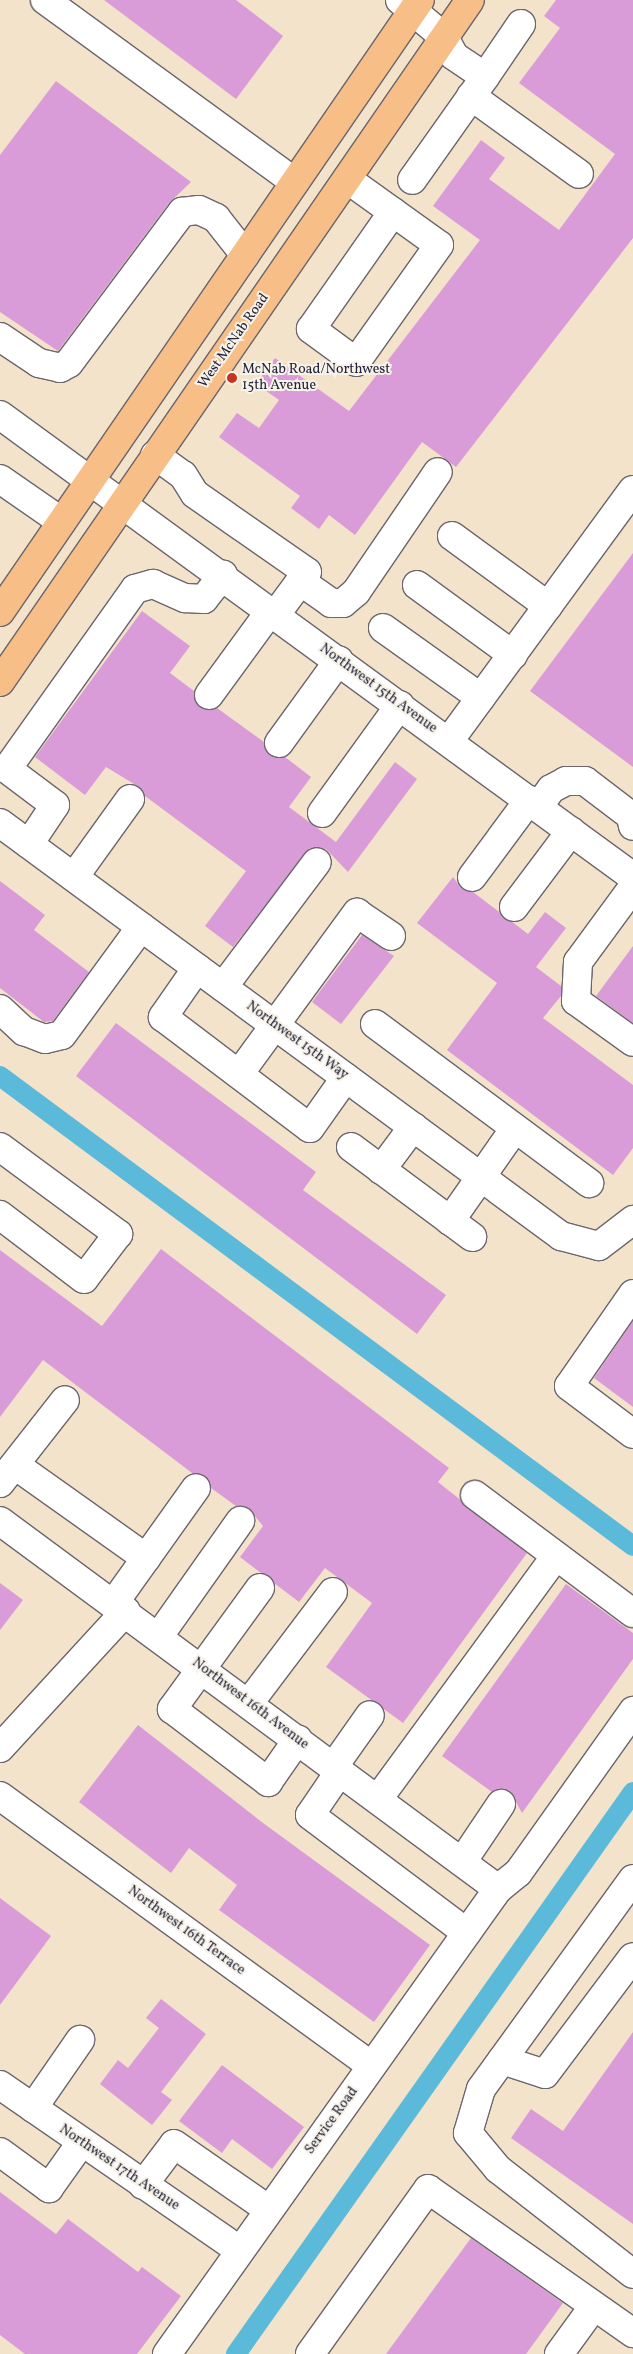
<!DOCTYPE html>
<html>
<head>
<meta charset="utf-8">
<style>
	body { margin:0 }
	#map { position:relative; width:633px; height:2354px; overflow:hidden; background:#f3e3cb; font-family:Vollkorn,serif }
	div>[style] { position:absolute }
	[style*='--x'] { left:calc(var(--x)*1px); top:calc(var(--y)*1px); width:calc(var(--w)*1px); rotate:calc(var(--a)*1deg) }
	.canal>* { height:20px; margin:-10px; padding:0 10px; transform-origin:10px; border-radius:10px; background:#5bb9d9 }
	.building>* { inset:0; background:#da9cd9 }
	.roads { filter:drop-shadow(1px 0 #6b666d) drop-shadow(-1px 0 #6b666d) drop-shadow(0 1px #6b666d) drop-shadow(0 -1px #6b666d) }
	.minor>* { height:28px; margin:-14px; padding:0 14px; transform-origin:14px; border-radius:14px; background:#fff }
	.major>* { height:28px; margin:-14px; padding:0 14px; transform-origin:14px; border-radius:14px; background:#f7be88 }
	.dots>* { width:14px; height:14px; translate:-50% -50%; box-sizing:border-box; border:2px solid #f7f3e8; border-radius:50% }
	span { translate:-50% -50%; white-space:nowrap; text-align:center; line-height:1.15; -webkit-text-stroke:4px #f7f3e8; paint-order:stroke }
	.street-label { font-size:14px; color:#22223b }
	.poi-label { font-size:14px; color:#22223b }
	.left { translate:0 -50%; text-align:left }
</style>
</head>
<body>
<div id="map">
	<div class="canal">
		<div style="--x:0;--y:1076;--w:788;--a:36.59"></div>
		<div style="--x:236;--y:2354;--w:688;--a:-54.76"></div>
	</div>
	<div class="building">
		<div style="clip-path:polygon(104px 0,236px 0,283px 36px,236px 99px)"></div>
		<div style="clip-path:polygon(556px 0,633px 0,633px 238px,456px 467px,422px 442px,355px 535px,329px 515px,319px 529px,291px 508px,300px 496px,219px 437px,237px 413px,259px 428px,279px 400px,256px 384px,275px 358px,349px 411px,480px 240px,433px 206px,481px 140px,505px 158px,489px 179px,559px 230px,615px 154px,519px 83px,560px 28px,544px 16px)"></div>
		<div style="clip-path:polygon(56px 81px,191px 182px,169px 203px,58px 351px,0 312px,0 155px)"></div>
		<div style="clip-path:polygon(633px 553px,633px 767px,530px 691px)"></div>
		<div style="clip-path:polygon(142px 611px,190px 646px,170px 673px,194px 691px,199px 707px,217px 708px,264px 742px,269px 755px,285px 757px,311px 777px,289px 807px,336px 842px,395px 762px,417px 779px,348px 872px,326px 849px,310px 848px,233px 947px,205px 926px,246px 871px,145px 796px,139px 787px,106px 767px,85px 795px,35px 757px)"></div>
		<div style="clip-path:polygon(453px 877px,462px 889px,473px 892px,528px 934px,545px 912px,566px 928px,536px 967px,561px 986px,561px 996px,543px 1018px,633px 1085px,633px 1148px,613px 1175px,447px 1050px,497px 983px,417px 923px)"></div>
		<div style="clip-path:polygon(0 881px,45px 915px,34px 930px,89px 972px,53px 1021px,44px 1022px,0 988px)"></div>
		<div style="clip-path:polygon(362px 935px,394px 956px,341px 1024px,312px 1002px)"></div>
		<div style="clip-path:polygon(633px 946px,633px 1023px,596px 996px)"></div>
		<div style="clip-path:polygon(116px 1023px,316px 1172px,303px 1190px,446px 1295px,417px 1334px,76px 1076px)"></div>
		<div style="clip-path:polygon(161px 1249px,449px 1468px,438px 1482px,527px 1553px,403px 1723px,326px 1667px,372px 1603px,325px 1568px,299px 1602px,240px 1557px,263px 1526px,249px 1509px,236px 1506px,211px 1488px,205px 1476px,192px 1473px,43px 1360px,0 1417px,0 1250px,102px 1326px)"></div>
		<div style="clip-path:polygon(633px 1321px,633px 1407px,594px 1378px)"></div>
		<div style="clip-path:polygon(0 1583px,23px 1600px,0 1630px)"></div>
		<div style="clip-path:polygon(566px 1584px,633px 1633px,633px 1659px,522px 1813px,510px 1791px,492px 1792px,442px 1756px)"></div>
		<div style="clip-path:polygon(138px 1725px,263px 1823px,430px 1945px,374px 2022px,219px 1910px,237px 1885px,189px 1848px,171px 1873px,79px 1802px)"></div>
		<div style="clip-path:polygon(0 1898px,51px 1936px,0 2005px)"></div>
		<div style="clip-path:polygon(161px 1999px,206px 2034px,161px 2092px,172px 2100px,152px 2125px,100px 2084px,118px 2060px,128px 2068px,159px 2028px,146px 2018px)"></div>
		<div style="clip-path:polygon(633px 2032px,633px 2224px,511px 2138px,531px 2109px,563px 2131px)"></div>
		<div style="clip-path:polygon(222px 2065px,304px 2127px,272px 2169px,232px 2139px,222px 2153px,179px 2121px)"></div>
		<div style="clip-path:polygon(0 2192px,56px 2234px,68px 2219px,138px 2272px,142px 2267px,181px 2296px,137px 2354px,25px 2354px,0 2335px)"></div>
		<div style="clip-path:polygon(471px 2238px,563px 2303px,526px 2354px,386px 2354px)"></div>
	</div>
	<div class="roads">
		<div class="minor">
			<div style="--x:45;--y:0;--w:309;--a:36.1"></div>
			<div style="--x:400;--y:0;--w:57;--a:40.1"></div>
			<div style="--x:444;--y:37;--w:21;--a:62"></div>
			<div style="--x:454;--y:56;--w:37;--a:34"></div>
			<div style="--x:485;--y:77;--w:126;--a:125.3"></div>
			<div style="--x:485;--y:77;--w:64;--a:-55.8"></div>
			<div style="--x:471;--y:96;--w:133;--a:35.8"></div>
			<div style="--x:347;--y:179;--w:113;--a:35.7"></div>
			<div style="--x:439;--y:245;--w:143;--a:125.4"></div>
			<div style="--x:356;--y:362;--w:56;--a:-143.7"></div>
			<div style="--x:311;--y:329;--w:143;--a:-55"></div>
			<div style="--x:0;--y:337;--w:47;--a:33.7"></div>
			<div style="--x:39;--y:363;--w:22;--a:13"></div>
			<div style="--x:60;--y:368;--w:10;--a:-29"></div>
			<div style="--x:69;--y:363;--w:189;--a:-53.2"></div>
			<div style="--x:182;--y:212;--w:17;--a:-7"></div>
			<div style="--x:199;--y:210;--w:19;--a:25"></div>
			<div style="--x:216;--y:218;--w:47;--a:51.9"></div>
			<div style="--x:0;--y:415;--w:784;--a:36.12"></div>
			<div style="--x:155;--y:455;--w:34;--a:36"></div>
			<div style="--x:183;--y:475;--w:22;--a:58"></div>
			<div style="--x:195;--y:494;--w:136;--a:34.9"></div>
			<div style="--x:307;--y:572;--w:52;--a:126.4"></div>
			<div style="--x:0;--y:479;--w:75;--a:34.7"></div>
			<div style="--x:452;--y:536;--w:119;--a:36.1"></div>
			<div style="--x:300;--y:581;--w:38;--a:35"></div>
			<div style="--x:331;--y:603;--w:12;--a:0"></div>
			<div style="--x:343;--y:603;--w:17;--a:-40"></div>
			<div style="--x:356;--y:592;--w:145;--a:-55.7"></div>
			<div style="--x:417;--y:585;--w:119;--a:36.1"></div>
			<div style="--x:383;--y:628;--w:120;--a:35.5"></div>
			<div style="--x:209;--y:695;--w:105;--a:-53.9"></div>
			<div style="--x:449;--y:741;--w:311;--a:-53.8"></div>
			<div style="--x:279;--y:743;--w:102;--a:-54.1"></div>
			<div style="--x:538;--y:807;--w:22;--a:-54"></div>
			<div style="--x:551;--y:789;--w:17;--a:-28"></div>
			<div style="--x:566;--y:781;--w:19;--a:0"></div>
			<div style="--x:585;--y:781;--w:58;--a:37.3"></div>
			<div style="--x:631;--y:816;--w:10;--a:79"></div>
			<div style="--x:322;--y:813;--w:133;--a:-54.2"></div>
			<div style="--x:0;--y:823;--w:697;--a:36.36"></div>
			<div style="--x:561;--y:1236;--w:39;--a:15"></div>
			<div style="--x:599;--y:1246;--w:43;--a:-37.4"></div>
			<div style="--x:29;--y:844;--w:47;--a:-56.3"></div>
			<div style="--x:55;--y:805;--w:60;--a:-143.1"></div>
			<div style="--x:7;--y:769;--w:221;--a:-54.6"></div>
			<div style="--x:135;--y:589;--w:19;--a:-16"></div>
			<div style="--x:153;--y:584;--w:35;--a:24"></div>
			<div style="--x:185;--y:598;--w:19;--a:3"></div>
			<div style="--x:204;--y:599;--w:31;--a:-52"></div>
			<div style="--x:74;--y:877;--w:96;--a:-54.3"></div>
			<div style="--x:472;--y:877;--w:96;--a:-53.5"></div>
			<div style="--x:633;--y:887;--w:93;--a:126.3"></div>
			<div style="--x:578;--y:962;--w:39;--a:93"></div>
			<div style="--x:576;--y:1001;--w:70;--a:35.7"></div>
			<div style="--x:514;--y:907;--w:95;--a:-53.1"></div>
			<div style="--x:197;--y:968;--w:60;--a:124.8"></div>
			<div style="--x:163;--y:1017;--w:184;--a:37.1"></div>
			<div style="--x:310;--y:1128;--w:62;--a:-54.8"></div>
			<div style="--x:223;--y:987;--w:156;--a:-53.1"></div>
			<div style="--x:0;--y:1009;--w:33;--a:43"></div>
			<div style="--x:24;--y:1031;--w:22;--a:21"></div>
			<div style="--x:45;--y:1039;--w:17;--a:-13"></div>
			<div style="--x:62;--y:1035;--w:134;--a:-53.8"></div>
			<div style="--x:375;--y:1024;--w:267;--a:36.6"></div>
			<div style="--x:239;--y:1074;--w:200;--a:-53.8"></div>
			<div style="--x:357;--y:913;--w:41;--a:34.1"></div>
			<div style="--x:0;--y:1147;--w:147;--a:36.4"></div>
			<div style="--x:118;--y:1234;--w:56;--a:127.1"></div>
			<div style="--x:84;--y:1279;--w:106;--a:-142.7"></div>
			<div style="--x:351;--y:1147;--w:151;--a:36.6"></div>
			<div style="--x:381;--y:1170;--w:54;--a:-53.3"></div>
			<div style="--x:450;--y:1221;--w:113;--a:-55"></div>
			<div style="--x:633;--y:1294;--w:112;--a:124.8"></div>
			<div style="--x:569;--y:1386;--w:80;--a:36.9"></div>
			<div style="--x:15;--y:1465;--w:161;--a:35.4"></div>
			<div style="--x:0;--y:1483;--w:105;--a:-51.9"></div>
			<div style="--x:475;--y:1495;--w:197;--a:36.8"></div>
			<div style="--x:0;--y:1521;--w:619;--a:36.46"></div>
			<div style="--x:260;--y:1588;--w:150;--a:126"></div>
			<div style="--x:172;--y:1709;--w:121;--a:37.2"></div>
			<div style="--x:268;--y:1782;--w:52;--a:-55.1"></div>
			<div style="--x:114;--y:1603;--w:141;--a:-54.5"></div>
			<div style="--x:159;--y:1636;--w:141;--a:-54.8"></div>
			<div style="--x:249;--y:1703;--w:139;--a:-52.9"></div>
			<div style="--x:0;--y:1748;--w:186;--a:-47.4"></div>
			<div style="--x:334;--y:1766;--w:62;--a:-54.8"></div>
			<div style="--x:340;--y:1771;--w:53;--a:124.3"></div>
			<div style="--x:310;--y:1815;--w:196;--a:36.9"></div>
			<div style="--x:0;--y:1796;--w:459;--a:36"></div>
			<div style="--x:378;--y:1799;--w:301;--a:-53.8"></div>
			<div style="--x:462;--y:1862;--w:70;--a:-56.1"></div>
			<div style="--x:633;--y:1879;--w:259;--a:125.9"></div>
			<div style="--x:481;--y:2089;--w:46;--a:106.5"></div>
			<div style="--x:468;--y:2133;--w:47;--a:50.2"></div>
			<div style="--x:498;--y:2169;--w:171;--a:37.9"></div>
			<div style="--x:502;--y:2060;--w:45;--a:18"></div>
			<div style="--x:545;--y:2074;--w:146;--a:-53.1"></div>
			<div style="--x:0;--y:2085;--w:290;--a:34.6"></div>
			<div style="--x:33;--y:2108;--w:83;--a:-55.3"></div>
			<div style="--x:0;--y:2152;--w:61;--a:36.3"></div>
			<div style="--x:49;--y:2188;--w:55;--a:-54.6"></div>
			<div style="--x:143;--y:2185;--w:51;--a:-52.9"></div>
			<div style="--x:174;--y:2144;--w:114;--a:34.7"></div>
			<div style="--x:167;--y:2354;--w:571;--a:-54.56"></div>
			<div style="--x:498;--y:1889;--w:26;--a:-39"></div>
			<div style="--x:518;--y:1873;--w:199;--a:-54.6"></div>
			<div style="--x:310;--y:2354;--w:203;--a:-54.4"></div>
			<div style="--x:428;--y:2189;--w:251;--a:35.1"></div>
			<div style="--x:559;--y:2354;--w:59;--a:-53.9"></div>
		</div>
		<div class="major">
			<div style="--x:0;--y:612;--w:742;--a:-55.54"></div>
			<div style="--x:0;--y:682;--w:828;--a:-55.43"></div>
		</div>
	</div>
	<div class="dots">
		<div style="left:232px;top:378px;background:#c8321e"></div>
	</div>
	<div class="street-label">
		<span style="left:234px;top:341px;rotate:-55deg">West McNab Road</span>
		<span style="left:378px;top:689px;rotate:36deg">Northwest 15th Avenue</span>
		<span style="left:297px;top:1041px;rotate:36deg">Northwest 15th Way</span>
		<span style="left:250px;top:1704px;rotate:37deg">Northwest 16th Avenue</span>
		<span style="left:186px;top:1931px;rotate:36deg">Northwest 16th Terrace</span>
		<span style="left:332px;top:2121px;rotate:-54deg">Service Road</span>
		<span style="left:119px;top:2168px;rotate:34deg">Northwest 17th Avenue</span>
	</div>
	<div class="poi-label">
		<span class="left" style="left:242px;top:378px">McNab Road/Northwest<br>15th Avenue</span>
	</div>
</div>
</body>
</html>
